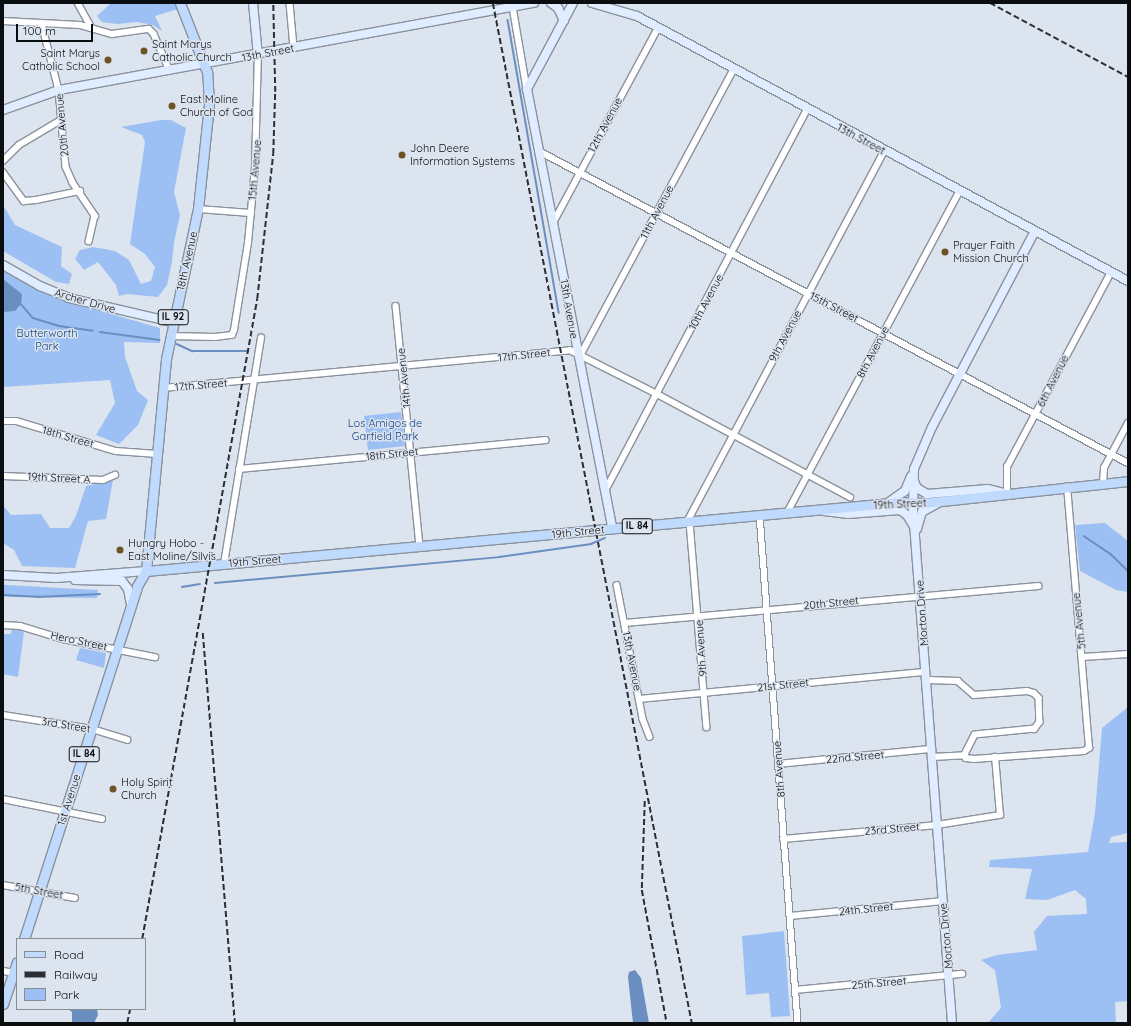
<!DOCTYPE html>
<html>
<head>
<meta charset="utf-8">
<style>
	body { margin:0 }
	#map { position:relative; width:1131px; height:1026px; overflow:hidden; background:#dce4ef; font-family:Quicksand,sans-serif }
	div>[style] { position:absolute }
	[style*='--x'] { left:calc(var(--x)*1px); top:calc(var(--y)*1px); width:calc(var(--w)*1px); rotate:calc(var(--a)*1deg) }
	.green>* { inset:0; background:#9cc0f3 }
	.water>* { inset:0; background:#6b8ec0 }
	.stream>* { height:1.5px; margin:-0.75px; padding:0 0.75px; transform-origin:0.75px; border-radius:0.75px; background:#6b8ec0 }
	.roads { filter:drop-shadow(1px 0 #8a929c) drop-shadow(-1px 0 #8a929c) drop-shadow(0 1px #8a929c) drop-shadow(0 -1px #8a929c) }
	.street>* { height:5.5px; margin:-2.75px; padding:0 2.75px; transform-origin:2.75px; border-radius:2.75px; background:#fff }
	.secondary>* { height:8px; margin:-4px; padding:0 4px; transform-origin:4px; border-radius:4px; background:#e0ecff }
	.primary>* { height:9px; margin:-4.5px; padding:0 4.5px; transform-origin:4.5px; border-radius:4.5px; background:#c0dafe }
	.rail>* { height:1.5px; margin-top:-0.75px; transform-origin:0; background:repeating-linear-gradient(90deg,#2b2f33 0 6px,transparent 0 9px) }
	.dots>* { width:11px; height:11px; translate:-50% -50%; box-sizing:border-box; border:2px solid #dce4ef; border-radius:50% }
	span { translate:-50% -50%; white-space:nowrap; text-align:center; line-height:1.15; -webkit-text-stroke:3px #dce4ef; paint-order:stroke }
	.shield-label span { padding:1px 3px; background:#dce4ef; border:1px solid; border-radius:3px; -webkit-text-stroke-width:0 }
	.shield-label { font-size:10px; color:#0b0e11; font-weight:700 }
	.poi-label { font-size:11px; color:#0b0e11 }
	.left { translate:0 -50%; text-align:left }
	.right { translate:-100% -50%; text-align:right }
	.street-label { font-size:11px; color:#0b0e11 }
	.park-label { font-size:11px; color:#12407d }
	.frame { position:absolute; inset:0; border:4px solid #0b0e11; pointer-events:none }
	.legend { position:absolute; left:16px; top:938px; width:130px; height:72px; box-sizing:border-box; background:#dce4ef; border:1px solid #888e96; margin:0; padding:5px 7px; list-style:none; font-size:12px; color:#0b0e11 }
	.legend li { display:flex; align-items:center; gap:8px; height:20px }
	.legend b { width:20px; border:1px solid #888e96 }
	.scale { position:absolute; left:16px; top:24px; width:77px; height:18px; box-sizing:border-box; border:2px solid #0b0e11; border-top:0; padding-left:5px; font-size:12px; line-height:14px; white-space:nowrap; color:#0b0e11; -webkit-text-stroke:3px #dce4ef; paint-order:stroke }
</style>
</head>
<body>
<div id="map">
	<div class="green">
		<div style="clip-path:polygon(111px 3px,175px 3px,178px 9px,155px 16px,162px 31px,153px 25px,137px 22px,117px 24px,102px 22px,97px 16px)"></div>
		<div style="clip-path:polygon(161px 120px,171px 120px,186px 128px,174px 192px,180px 215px,174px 242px,172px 262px,167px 285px,158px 297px,127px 294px,119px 296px,116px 285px,98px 262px,84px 270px,75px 259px,80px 250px,93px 247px,115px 251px,129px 260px,141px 284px,151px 281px,155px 267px,145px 254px,130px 244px,145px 142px,142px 135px,121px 127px)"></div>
		<div style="clip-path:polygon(3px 205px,15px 225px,62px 247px,61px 266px,72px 274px,69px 284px,56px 282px,3px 251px)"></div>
		<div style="clip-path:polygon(3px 270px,59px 299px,160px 328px,160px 343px,124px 342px,125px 357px,137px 391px,148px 400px,138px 425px,119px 444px,96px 435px,115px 403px,110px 380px,3px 387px)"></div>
		<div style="clip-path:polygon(401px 412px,405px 446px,368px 450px,364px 416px)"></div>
		<div style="clip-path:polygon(113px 480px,106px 519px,88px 521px,75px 568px,22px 566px,14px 550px,3px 543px,3px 505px,11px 515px,41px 514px,50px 528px,69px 528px,76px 516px,86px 486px)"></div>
		<div style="clip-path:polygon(1105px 523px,1128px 541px,1128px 592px,1116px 590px,1080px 571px,1075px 525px)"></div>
		<div style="clip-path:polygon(3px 585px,6px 585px,98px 590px,97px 598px,10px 597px,3px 596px)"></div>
		<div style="clip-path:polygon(12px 628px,24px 632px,18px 677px,3px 674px,3px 634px,11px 634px)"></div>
		<div style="clip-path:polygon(80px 648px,106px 653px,104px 668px,76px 660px)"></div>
		<div style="clip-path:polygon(1128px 707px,1128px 833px,1111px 837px,1109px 843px,1128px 842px,1128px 1001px,1115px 1002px,1116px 1023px,988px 1023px,1001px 1008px,995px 970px,981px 960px,997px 955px,1037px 950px,1034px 932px,1047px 916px,1087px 914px,1086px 899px,1075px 890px,1047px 900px,1025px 899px,1032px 869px,989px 867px,990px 860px,1088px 852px,1095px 813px,1102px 728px)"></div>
		<div style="clip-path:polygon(784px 931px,790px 1016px,771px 1017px,769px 993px,746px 995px,742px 936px)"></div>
	</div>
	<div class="water">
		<div style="clip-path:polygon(3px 279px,22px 294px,21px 304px,15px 311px,3px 312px)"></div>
		<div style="clip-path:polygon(635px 970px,641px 978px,649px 1023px,633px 1023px,628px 977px,629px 972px)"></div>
		<div style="clip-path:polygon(68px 1009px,97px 1009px,98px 1015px,94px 1023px,72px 1023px,72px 1012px)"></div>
	</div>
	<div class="stream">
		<div style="--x:508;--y:20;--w:297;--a:80.1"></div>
		<div style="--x:21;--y:304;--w:18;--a:49"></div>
		<div style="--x:33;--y:318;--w:27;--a:17"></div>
		<div style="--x:59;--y:326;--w:34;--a:8"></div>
		<div style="--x:100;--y:332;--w:60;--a:7.7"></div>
		<div style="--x:177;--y:344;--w:17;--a:25"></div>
		<div style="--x:192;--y:351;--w:56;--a:0"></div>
		<div style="--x:1084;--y:536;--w:32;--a:34"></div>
		<div style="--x:1111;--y:554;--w:24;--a:45"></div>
		<div style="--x:215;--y:583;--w:285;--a:-5.2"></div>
		<div style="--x:499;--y:557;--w:93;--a:-8"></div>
		<div style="--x:591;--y:544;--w:15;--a:-23"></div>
		<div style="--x:182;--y:587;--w:18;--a:-9"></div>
		<div style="--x:3;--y:595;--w:34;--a:3"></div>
		<div style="--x:37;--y:597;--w:63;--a:-2.7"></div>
	</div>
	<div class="roads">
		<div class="street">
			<div style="--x:78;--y:3;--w:26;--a:61"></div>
			<div style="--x:290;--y:3;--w:45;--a:84.9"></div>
			<div style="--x:513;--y:7;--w:83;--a:80.3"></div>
			<div style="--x:3;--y:21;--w:77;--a:3"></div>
			<div style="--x:80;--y:25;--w:33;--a:16"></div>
			<div style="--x:112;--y:34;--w:37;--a:-8"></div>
			<div style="--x:149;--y:29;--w:7;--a:45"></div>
			<div style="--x:154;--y:34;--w:40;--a:66.6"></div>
			<div style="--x:42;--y:24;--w:68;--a:75.6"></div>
			<div style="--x:59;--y:90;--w:77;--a:84.8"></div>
			<div style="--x:66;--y:167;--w:17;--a:66"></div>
			<div style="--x:73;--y:183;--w:40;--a:56"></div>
			<div style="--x:95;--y:216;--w:26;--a:103"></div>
			<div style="--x:539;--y:151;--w:667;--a:27.91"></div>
			<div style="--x:3;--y:161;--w:23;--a:-45"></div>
			<div style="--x:19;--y:145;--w:49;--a:-30.8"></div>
			<div style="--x:3;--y:172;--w:36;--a:54"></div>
			<div style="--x:24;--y:201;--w:12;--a:-5"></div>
			<div style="--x:36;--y:200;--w:45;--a:-11.6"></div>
			<div style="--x:198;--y:209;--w:53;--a:4.3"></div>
			<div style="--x:553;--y:223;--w:221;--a:-61.7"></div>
			<div style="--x:396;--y:306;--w:241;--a:84.3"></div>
			<div style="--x:170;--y:336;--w:45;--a:1.3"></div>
			<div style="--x:215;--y:337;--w:17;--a:-7"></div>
			<div style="--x:232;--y:335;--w:5;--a:-68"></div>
			<div style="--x:234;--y:330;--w:88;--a:-80.9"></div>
			<div style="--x:248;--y:243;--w:76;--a:-84.7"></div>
			<div style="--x:255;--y:167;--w:111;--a:-88.5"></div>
			<div style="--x:581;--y:354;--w:322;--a:-61.8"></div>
			<div style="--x:163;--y:388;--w:409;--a:-5.3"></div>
			<div style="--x:570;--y:350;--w:97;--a:26.8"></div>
			<div style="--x:657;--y:394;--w:219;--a:28.1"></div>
			<div style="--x:3;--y:421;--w:13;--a:0"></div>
			<div style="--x:16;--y:421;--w:104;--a:16.7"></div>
			<div style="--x:116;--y:451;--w:41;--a:4.2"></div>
			<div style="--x:239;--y:469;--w:308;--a:-5.4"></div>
			<div style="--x:3;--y:476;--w:100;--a:2.3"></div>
			<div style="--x:103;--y:480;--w:13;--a:-23"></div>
			<div style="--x:1103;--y:483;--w:15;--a:-86"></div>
			<div style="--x:1104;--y:468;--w:51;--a:-61.9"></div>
			<div style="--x:605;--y:491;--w:431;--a:-62.1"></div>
			<div style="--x:1007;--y:492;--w:25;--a:-90"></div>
			<div style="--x:1007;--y:467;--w:221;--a:-61.9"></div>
			<div style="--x:787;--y:513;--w:364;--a:-61.8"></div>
			<div style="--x:760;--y:515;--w:509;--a:85.72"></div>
			<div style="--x:687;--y:522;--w:420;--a:-62"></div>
			<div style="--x:690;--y:522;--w:206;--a:85.3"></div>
			<div style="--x:224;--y:564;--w:229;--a:-80.7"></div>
			<div style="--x:617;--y:585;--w:136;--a:79"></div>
			<div style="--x:643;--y:719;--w:19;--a:69"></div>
			<div style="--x:625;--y:623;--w:415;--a:-5.1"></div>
			<div style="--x:3;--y:625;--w:17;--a:3"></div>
			<div style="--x:20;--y:626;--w:45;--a:16.8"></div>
			<div style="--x:63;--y:639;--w:94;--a:11.1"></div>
			<div style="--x:1083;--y:657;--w:45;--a:-3.8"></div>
			<div style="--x:927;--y:680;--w:31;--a:2"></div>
			<div style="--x:958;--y:681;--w:21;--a:41"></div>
			<div style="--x:974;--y:695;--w:53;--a:-4.3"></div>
			<div style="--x:1027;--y:691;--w:7;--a:16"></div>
			<div style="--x:1034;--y:693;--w:7;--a:45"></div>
			<div style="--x:1039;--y:698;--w:24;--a:88"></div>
			<div style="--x:1040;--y:722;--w:9;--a:126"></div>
			<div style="--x:1035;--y:729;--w:60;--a:174.3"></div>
			<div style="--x:975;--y:735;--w:22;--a:117"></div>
			<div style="--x:639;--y:699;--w:288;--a:-5.4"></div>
			<div style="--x:3;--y:715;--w:90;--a:8.9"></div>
			<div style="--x:92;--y:729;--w:37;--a:17"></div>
			<div style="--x:932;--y:757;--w:33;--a:-3"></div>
			<div style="--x:965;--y:755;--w:3;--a:72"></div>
			<div style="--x:966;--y:758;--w:8;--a:7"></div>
			<div style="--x:974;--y:759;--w:110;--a:-4.2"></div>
			<div style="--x:1084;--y:751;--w:6;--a:-31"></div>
			<div style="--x:1089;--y:748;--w:262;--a:-94.8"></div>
			<div style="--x:778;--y:764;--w:155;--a:-5.6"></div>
			<div style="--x:3;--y:799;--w:101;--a:11.4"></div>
			<div style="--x:783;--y:839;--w:155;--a:-5.2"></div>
			<div style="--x:937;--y:825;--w:64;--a:-9"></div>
			<div style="--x:1000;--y:815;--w:58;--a:-94.9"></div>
			<div style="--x:3;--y:885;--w:73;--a:10.2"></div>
			<div style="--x:790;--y:916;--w:154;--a:-5.6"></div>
			<div style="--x:3;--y:971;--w:12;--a:9"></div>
			<div style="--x:795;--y:990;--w:168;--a:-5.5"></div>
		</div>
		<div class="secondary">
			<div style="--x:253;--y:3;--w:53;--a:84.6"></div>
			<div style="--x:551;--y:3;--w:9;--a:36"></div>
			<div style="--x:558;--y:8;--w:14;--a:65"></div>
			<div style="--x:573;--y:3;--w:98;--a:118.1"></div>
			<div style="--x:527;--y:89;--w:447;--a:79"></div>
			<div style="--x:592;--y:3;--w:47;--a:16.1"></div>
			<div style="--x:637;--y:16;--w:558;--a:28.36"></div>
			<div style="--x:3;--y:110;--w:59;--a:-19.7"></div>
			<div style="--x:59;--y:90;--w:483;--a:-10.4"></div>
			<div style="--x:3;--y:265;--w:43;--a:29.6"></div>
			<div style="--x:40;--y:286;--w:31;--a:22"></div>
			<div style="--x:69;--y:298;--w:106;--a:13.1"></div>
			<div style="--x:914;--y:481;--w:8;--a:67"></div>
			<div style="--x:917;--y:488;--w:12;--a:31"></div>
			<div style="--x:927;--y:494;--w:61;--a:-4.7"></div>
			<div style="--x:988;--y:489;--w:16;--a:14"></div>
			<div style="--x:889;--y:502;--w:19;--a:-35"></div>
			<div style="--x:905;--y:491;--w:16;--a:-68"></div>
			<div style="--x:824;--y:511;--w:24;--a:7"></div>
			<div style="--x:848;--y:514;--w:52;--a:-4.4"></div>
			<div style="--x:900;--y:510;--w:9;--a:36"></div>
			<div style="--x:907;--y:515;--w:12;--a:59"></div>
			<div style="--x:917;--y:529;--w:18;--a:-74"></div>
			<div style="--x:922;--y:512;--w:18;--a:-29"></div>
			<div style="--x:3;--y:575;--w:53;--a:3.2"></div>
			<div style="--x:56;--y:578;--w:90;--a:-4.4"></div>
			<div style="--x:75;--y:580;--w:47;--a:1.2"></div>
			<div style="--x:122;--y:581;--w:10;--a:53"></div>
			<div style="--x:128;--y:589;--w:16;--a:79"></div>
			<div style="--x:952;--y:1023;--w:514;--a:-94.35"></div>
			<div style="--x:913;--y:510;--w:41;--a:-88.6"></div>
			<div style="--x:914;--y:469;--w:46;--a:-66.8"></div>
			<div style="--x:932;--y:427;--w:221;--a:-62.3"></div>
		</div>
		<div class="primary">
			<div style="--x:146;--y:571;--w:759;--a:-5.21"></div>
			<div style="--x:902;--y:502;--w:21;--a:3"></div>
			<div style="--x:923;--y:503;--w:206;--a:-6.1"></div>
			<div style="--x:24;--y:939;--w:371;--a:-72.2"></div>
			<div style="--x:137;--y:586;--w:17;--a:-59"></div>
			<div style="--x:146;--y:571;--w:213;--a:-84.6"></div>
			<div style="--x:166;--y:359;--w:153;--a:-78"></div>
			<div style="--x:198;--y:209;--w:105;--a:-84"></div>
			<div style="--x:209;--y:105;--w:33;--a:-93"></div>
			<div style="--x:207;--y:72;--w:74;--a:-111.4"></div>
			<div style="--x:3;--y:1004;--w:44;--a:-71.6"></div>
		</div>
	</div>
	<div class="rail">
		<div style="--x:493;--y:3;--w:1039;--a:78.96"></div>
		<div style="--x:990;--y:3;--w:157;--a:28.2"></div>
		<div style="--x:203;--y:633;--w:391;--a:85.3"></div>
		<div style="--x:645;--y:801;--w:89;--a:91.9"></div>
		<div style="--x:642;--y:890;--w:135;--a:79.4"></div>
		<div style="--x:142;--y:939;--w:650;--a:-79.81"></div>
		<div style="--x:257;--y:299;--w:146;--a:-83.7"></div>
		<div style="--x:273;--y:154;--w:62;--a:-88.2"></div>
		<div style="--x:275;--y:92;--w:89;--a:-91.3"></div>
		<div style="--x:127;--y:1023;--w:14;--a:-78"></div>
	</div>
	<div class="dots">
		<div style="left:144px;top:51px;background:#6e5325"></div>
		<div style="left:108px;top:60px;background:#6e5325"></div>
		<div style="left:172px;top:106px;background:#6e5325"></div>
		<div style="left:402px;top:155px;background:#6e5325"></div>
		<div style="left:945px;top:252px;background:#6e5325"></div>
		<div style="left:120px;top:550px;background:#6e5325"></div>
		<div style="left:113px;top:789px;background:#6e5325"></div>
	</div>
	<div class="shield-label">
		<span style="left:173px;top:317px">IL 92</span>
		<span style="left:637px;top:526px">IL 84</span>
		<span style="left:84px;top:754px">IL 84</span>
	</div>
	<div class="poi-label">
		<span class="left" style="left:152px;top:51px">Saint Marys<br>Catholic Church</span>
		<span class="right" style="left:100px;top:60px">Saint Marys<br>Catholic School</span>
		<span class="left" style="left:180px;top:106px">East Moline<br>Church of God</span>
		<span class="left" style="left:410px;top:155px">John Deere<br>Information Systems</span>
		<span class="left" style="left:953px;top:252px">Prayer Faith<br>Mission Church</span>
		<span class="left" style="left:128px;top:550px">Hungry Hobo -<br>East Moline/Silvis</span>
		<span class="left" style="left:121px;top:789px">Holy Spirit<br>Church</span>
	</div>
	<div class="street-label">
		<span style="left:268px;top:53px;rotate:-11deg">13th Street</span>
		<span style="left:62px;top:125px;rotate:-95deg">20th Avenue</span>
		<span style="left:605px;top:125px;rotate:-62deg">12th Avenue</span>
		<span style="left:861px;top:139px;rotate:28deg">13th Street</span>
		<span style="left:255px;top:170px;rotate:-85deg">15th Avenue</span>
		<span style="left:657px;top:212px;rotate:-62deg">11th Avenue</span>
		<span style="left:187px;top:261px;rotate:-77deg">18th Avenue</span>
		<span style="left:85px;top:301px;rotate:16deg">Archer Drive</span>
		<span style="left:706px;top:302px;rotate:-62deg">10th Avenue</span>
		<span style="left:834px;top:307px;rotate:27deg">15th Street</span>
		<span style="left:569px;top:309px;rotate:80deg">13th Avenue</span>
		<span style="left:785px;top:336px;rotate:-62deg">9th Avenue</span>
		<span style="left:873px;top:352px;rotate:-62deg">8th Avenue</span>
		<span style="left:524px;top:355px;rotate:-6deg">17th Street</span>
		<span style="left:404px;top:378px;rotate:-96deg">14th Avenue</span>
		<span style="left:1053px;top:381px;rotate:-63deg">6th Avenue</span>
		<span style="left:201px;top:385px;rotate:-5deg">17th Street</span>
		<span style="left:68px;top:437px;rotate:16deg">18th Street</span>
		<span style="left:392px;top:454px;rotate:-6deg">18th Street</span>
		<span style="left:59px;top:478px;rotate:3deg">19th Street A</span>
		<span style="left:900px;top:504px;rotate:-3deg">19th Street</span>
		<span style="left:578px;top:532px;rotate:-6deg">19th Street</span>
		<span style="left:255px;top:561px;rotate:-5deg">19th Street</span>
		<span style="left:831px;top:603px;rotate:-6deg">20th Street</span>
		<span style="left:922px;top:613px;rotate:-94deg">Morton Drive</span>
		<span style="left:1079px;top:621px;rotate:-96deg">5th Avenue</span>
		<span style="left:79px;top:641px;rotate:12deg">Hero Street</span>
		<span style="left:701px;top:648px;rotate:-94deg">9th Avenue</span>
		<span style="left:632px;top:661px;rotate:79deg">13th Avenue</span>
		<span style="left:783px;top:685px;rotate:-6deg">21st Street</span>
		<span style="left:66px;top:725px;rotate:9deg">3rd Street</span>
		<span style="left:855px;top:757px;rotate:-5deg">22nd Street</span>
		<span style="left:779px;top:769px;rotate:-94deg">8th Avenue</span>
		<span style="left:69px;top:800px;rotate:-72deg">1st Avenue</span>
		<span style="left:892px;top:829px;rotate:-5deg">23rd Street</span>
		<span style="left:39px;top:891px;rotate:10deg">5th Street</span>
		<span style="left:866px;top:909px;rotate:-6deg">24th Street</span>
		<span style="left:946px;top:936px;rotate:-95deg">Morton Drive</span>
		<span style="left:879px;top:983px;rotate:-5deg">25th Street</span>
	</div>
	<div class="park-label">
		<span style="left:47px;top:340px">Butterworth<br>Park</span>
		<span style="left:385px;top:430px">Los Amigos de<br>Garfield Park</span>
	</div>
	<div class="frame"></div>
	<ul class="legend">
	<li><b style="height:5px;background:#c0dafe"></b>Road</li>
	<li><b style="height:5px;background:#2b2f33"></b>Railway</li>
	<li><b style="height:11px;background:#9cc0f3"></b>Park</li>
	</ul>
	<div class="scale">100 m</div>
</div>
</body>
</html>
